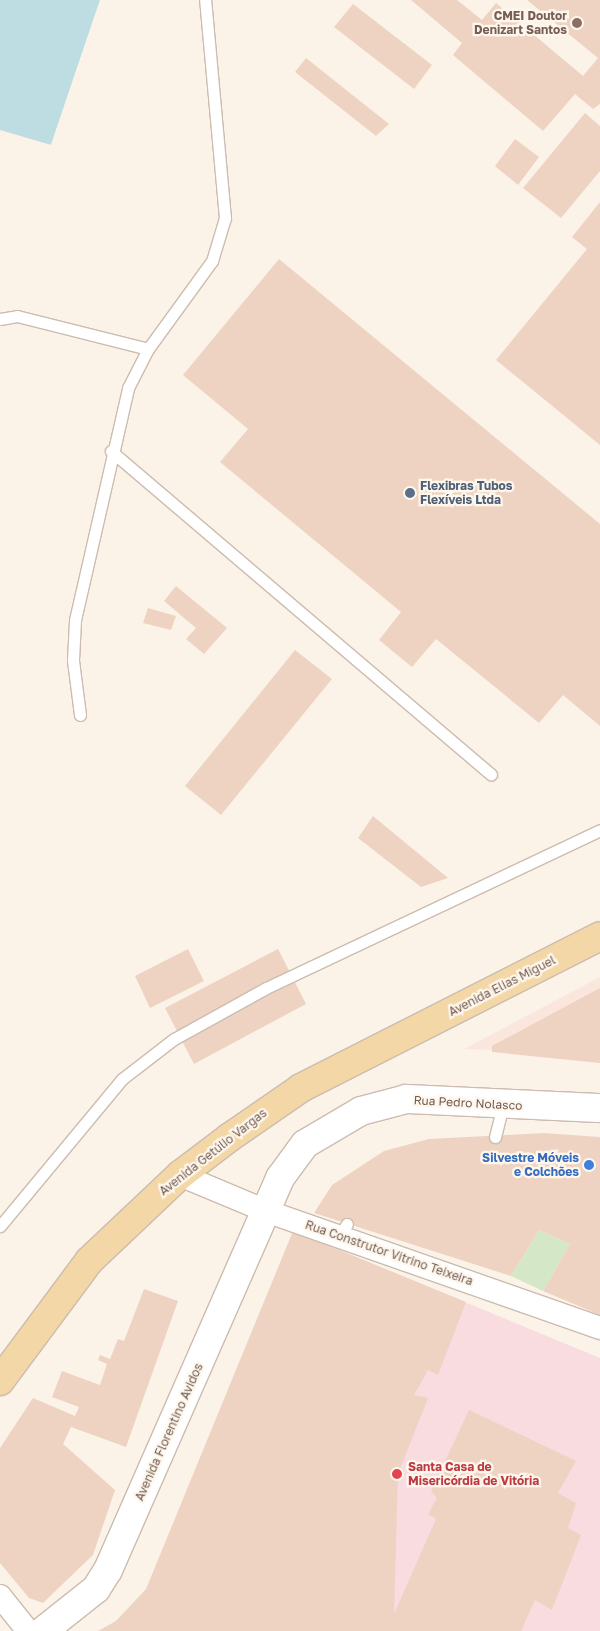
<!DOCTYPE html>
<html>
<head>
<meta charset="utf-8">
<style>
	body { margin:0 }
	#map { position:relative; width:600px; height:1631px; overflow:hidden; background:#fbf3e8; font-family:"Golos Text",sans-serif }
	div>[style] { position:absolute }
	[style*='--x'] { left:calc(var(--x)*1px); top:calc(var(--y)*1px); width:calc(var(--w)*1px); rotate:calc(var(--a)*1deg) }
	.commercial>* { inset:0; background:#fae6dd }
	.medical>* { inset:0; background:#f8dcdf }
	.green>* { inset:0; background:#d4e7c7 }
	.water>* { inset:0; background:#bedde3 }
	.pier>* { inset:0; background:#fbf3e8 }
	.building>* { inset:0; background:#eed3c2 }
	.roads { filter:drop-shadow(1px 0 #ccbcaf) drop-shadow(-1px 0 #ccbcaf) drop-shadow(0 1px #ccbcaf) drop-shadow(0 -1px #ccbcaf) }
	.lane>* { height:11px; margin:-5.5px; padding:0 5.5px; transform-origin:5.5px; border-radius:5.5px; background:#fff }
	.street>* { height:22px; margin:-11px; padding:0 11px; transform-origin:11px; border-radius:11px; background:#fff }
	.secondary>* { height:28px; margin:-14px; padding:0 14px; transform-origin:14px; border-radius:14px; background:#fff }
	.primary>* { height:28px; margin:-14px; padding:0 14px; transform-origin:14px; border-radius:14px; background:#f3d7a6 }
	.dots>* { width:14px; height:14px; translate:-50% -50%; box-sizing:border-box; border:2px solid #fef7ee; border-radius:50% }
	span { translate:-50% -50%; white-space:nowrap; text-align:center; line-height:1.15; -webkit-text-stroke:4.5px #fef7ee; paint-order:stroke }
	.education-label { font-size:12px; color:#785e54; font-weight:700 }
	.right { translate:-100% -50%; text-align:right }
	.service-label { font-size:12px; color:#4e5e75; font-weight:700 }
	.left { translate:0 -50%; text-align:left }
	.street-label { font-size:12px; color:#735b4e }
	.shop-label { font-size:12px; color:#366cbe; font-weight:700 }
	.health-label { font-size:12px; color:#be3a42; font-weight:700 }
</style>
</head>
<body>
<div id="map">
	<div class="commercial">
		<div style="clip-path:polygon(600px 977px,600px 1054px,464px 1049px)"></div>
	</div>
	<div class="medical">
		<div style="clip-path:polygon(293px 1231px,600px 1358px,600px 1631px,226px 1631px)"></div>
	</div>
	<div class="green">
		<div style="clip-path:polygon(539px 1230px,570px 1244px,543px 1291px,511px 1276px)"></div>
	</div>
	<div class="water">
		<div style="clip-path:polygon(0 0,100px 0,51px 145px,0 130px)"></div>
	</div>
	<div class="pier">
		<div style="clip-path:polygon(100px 0,53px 147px,0 132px,51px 145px)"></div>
	</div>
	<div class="building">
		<div style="clip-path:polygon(411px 0,457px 0,482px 20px,496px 3px,583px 76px,598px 58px,527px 0,600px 0,600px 104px,593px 109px,575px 94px,543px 131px,453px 55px,462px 43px)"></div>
		<div style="clip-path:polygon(353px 4px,432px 65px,414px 89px,334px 27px)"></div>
		<div style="clip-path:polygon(306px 58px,389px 124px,376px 136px,295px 72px)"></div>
		<div style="clip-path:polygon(585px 113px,600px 126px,600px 171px,561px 218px,523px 188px)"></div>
		<div style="clip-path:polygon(515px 139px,539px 157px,518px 185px,495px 166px)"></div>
		<div style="clip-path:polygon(600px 202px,600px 445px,496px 360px,587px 249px,572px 237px)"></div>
		<div style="clip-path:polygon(279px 259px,600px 524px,600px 726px,563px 695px,539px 723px,436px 639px,412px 667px,379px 640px,401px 612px,220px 462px,248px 429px,183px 375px)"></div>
		<div style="clip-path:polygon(176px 586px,227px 628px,204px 654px,186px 639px,196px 628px,164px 601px)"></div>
		<div style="clip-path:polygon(148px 608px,176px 616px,171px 630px,143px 623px)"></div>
		<div style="clip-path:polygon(295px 650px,332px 679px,221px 815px,185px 786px)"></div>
		<div style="clip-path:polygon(373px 816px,448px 878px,421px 887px,358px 838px)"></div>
		<div style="clip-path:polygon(188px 949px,204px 981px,150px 1008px,135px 976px)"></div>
		<div style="clip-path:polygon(278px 949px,306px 1004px,194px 1064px,165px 1008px)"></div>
		<div style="clip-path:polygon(600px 988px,600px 1063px,492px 1052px,492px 1046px)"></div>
		<div style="clip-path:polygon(544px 1133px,600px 1137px,600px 1315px,543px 1291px,570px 1244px,539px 1230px,511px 1276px,314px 1213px,332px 1185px,384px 1151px,429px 1139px)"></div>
		<div style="clip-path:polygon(293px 1231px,466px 1302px,438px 1375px,428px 1370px,414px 1395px,428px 1398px,398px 1474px,394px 1614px,436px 1519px,428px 1514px,437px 1498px,431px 1491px,469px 1410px,576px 1461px,558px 1493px,576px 1503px,568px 1528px,581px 1535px,552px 1610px,535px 1600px,521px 1631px,98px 1631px,116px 1621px,146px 1589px)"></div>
		<div style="clip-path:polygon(144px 1289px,178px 1301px,126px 1447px,71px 1427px,63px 1444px,115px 1490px,93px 1555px,43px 1603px,29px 1598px,0 1563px,0 1448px,33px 1398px,75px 1416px,79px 1407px,52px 1397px,62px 1371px,100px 1385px,107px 1364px,98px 1360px,100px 1355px,110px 1359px,118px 1339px,124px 1341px)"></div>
	</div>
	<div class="roads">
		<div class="lane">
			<div style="--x:0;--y:319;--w:17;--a:-10"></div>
			<div style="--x:17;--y:316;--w:135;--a:14.1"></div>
			<div style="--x:111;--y:451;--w:499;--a:40.4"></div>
			<div style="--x:80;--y:715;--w:55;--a:-97.3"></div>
			<div style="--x:73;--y:660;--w:40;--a:-87.1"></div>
			<div style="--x:75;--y:620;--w:238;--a:-77.1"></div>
			<div style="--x:128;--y:388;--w:44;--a:-62.9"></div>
			<div style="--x:148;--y:349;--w:109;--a:-54"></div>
			<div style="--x:212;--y:261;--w:45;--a:-73.2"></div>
			<div style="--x:225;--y:218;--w:219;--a:-95.2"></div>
			<div style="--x:495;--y:1137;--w:33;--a:-76"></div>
			<div style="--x:0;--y:1226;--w:191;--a:-50.3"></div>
			<div style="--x:122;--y:1079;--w:66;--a:-37.6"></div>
			<div style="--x:174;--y:1039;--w:105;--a:-29"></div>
			<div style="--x:266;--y:988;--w:369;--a:-25.3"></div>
			<div style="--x:340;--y:1235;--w:13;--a:-58"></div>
		</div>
		<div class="street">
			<div style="--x:180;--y:1175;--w:93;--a:22.7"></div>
			<div style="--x:266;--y:1211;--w:354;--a:19.3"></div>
			<div style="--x:0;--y:1596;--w:45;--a:51.3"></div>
		</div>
		<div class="secondary">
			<div style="--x:43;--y:1631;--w:68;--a:-38.4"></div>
			<div style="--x:96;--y:1589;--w:22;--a:-58"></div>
			<div style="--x:108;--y:1570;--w:428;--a:-66.3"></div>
			<div style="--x:280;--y:1178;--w:42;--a:-53.7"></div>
			<div style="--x:305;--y:1144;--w:65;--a:-30.5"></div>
			<div style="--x:361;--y:1111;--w:47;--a:-14.9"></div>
			<div style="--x:406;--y:1099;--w:194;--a:2.7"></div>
		</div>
		<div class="primary">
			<div style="--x:0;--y:1381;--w:149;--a:-53.4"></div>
			<div style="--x:89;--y:1261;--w:125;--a:-43.4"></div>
			<div style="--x:180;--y:1175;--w:63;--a:-37.2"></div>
			<div style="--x:230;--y:1137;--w:86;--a:-34.6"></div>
			<div style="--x:301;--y:1088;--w:335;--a:-26.9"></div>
		</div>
	</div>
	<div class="dots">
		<div style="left:577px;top:23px;background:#8d6e63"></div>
		<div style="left:410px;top:493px;background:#5c6f8a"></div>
		<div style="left:589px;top:1165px;background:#3f7fe0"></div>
		<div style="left:397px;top:1474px;background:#e0444e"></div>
	</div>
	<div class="education-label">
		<span class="right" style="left:567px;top:23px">CMEI Doutor<br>Denizart Santos</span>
	</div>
	<div class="service-label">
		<span class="left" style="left:420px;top:493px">Flexibras Tubos<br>Flexíveis Ltda</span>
	</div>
	<div class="street-label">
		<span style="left:502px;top:986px;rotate:-27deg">Avenida Elias Miguel</span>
		<span style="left:468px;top:1103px;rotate:3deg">Rua Pedro Nolasco</span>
		<span style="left:213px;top:1152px;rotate:-38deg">Avenida Getúlio Vargas</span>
		<span style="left:389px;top:1253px;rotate:19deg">Rua Construtor Vitrino Teixeira</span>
		<span style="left:169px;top:1432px;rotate:-66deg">Avenida Florentino Avidos</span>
	</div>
	<div class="shop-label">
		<span class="right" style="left:579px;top:1165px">Silvestre Móveis<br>e Colchões</span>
	</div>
	<div class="health-label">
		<span class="left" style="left:408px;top:1474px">Santa Casa de<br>Misericórdia de Vitória</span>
	</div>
</div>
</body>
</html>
